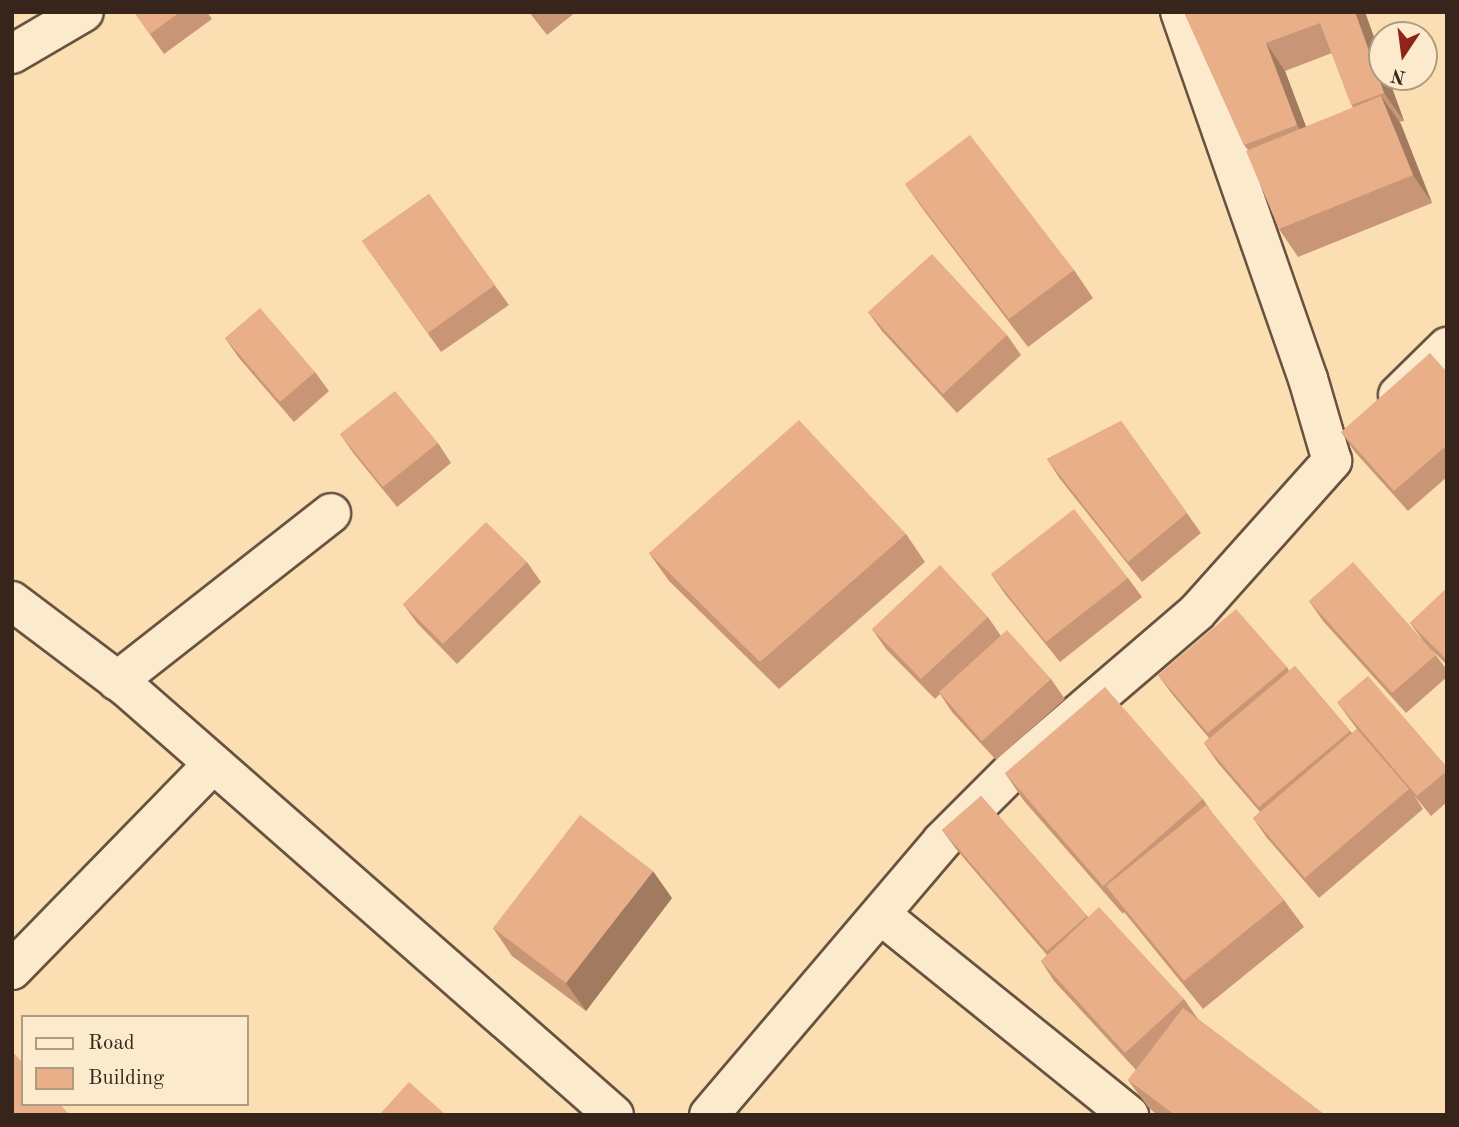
<!DOCTYPE html>
<html>
<head>
<meta charset="utf-8">
<style>
	body { margin:0 }
	#map { position:relative; width:1459px; height:1127px; overflow:hidden; background:#fbdfb2; font-family:"Old Standard TT",serif }
	div>[style] { position:absolute }
	[style*='--x'] { left:calc(var(--x)*1px); top:calc(var(--y)*1px); width:calc(var(--w)*1px); rotate:calc(var(--a)*1deg) }
	.roads { filter:drop-shadow(2px 0 #685341) drop-shadow(-2px 0 #685341) drop-shadow(0 2px #685341) drop-shadow(0 -2px #685341) }
	.minor>* { height:38px; margin:-19px; padding:0 19px; transform-origin:19px; border-radius:19px; background:#fceacd }
	.wall>* { inset:0; background:#c89676 }
	.shaded-wall>* { inset:0; background:#a27a60 }
	.building>* { inset:0; background:#e8af89 }
	span { translate:-50% -50%; white-space:nowrap; text-align:center; line-height:1.15; -webkit-text-stroke:5px #fceacd; paint-order:stroke }
	.frame { position:absolute; inset:0; border:14px solid #37241b; pointer-events:none }
	.legend { position:absolute; left:21px; top:1015px; width:228px; height:91px; box-sizing:border-box; background:#fceacd; border:2px solid #ad9b86; margin:0; padding:9px 12px; list-style:none; font-size:21px; color:#37241b }
	.legend li { display:flex; align-items:center; gap:14px; height:35px }
	.legend b { width:35px; border:2px solid #ad9b86 }
	.north { position:absolute; left:1368px; top:21px; width:70px; height:70px; box-sizing:border-box; background:#fceacd; border:2px solid #ad9b86; border-radius:50%; rotate:193deg; font-size:19px; font-weight:700; line-height:28px; text-align:center; color:#37241b }
	.north::after { content:''; display:block; margin:auto; width:24px; height:32px; background:#8f2418; clip-path:polygon(50% 0,100% 100%,50% 72%,0 100%) }
</style>
</head>
<body>
<div id="map">
	<div class="roads">
		<div class="minor">
			<div style="--x:12;--y:54;--w:83;--a:-30.3"></div>
			<div style="--x:1398;--y:395;--w:69;--a:-44.4"></div>
			<div style="--x:12;--y:601;--w:143;--a:37"></div>
			<div style="--x:126;--y:687;--w:649;--a:41.25"></div>
			<div style="--x:117;--y:681;--w:272;--a:-38.1"></div>
			<div style="--x:881;--y:915;--w:319;--a:38.9"></div>
			<div style="--x:12;--y:970;--w:288;--a:-45.7"></div>
			<div style="--x:709;--y:1115;--w:360;--a:-49.6"></div>
			<div style="--x:942;--y:841;--w:102;--a:-45"></div>
			<div style="--x:1014;--y:769;--w:241;--a:-40.6"></div>
			<div style="--x:1197;--y:612;--w:203;--a:-48.2"></div>
			<div style="--x:1332;--y:461;--w:85;--a:-106.3"></div>
			<div style="--x:1308;--y:379;--w:389;--a:-109.2"></div>
		</div>
	</div>
	<div class="wall">
		<div style="clip-path:polygon(134px 12px,207px 12px,212px 19px,164px 54px)"></div>
		<div style="clip-path:polygon(529px 12px,576px 12px,547px 35px)"></div>
		<div style="clip-path:polygon(evenodd,1184px 12px,1365px 12px,1404px 121px,1399px 122px,1432px 203px,1298px 257px,1279px 229px,1248px 150px,1244px 145px,1184px 12px,1332px 53px,1353px 108px,1306px 127px,1285px 71px,1332px 53px)"></div>
		<div style="clip-path:polygon(905px 184px,1074px 270px,1093px 298px,1028px 347px,925px 212px)"></div>
		<div style="clip-path:polygon(429px 194px,509px 305px,441px 352px,362px 241px)"></div>
		<div style="clip-path:polygon(868px 312px,1007px 335px,1021px 355px,957px 413px,882px 331px)"></div>
		<div style="clip-path:polygon(225px 338px,315px 372px,329px 391px,294px 422px,239px 358px)"></div>
		<div style="clip-path:polygon(1447px 372px,1447px 477px,1408px 511px,1355px 452px,1341px 432px)"></div>
		<div style="clip-path:polygon(1121px 421px,1201px 533px,1142px 582px,1060px 479px,1047px 459px)"></div>
		<div style="clip-path:polygon(340px 434px,438px 443px,451px 463px,397px 507px,354px 454px)"></div>
		<div style="clip-path:polygon(906px 534px,925px 562px,779px 689px,669px 581px,649px 553px)"></div>
		<div style="clip-path:polygon(527px 562px,541px 582px,457px 664px,417px 623px,403px 604px)"></div>
		<div style="clip-path:polygon(991px 574px,1128px 578px,1142px 597px,1060px 662px,1005px 594px)"></div>
		<div style="clip-path:polygon(1447px 588px,1447px 665px,1432px 650px,1447px 670px,1447px 677px,1406px 713px,1323px 621px,1309px 601px,1422px 639px,1410px 623px)"></div>
		<div style="clip-path:polygon(988px 617px,1001px 636px,1051px 679px,1065px 699px,996px 760px,952px 712px,940px 694px,935px 699px,886px 649px,872px 629px)"></div>
		<div style="clip-path:polygon(1295px 666px,1352px 733px,1357px 729px,1337px 702px,1447px 767px,1447px 802px,1431px 816px,1414px 795px,1423px 809px,1319px 898px,1267px 838px,1253px 818px,1260px 812px,1218px 763px,1204px 743px,1209px 738px,1172px 694px,1158px 675px,1287px 667px,1289px 671px)"></div>
		<div style="clip-path:polygon(1005px 773px,1203px 799px,1215px 817px,1284px 900px,1304px 927px,1203px 1009px,1124px 912px,1123px 914px,1024px 801px)"></div>
		<div style="clip-path:polygon(981px 796px,1088px 917px,1184px 999px,1198px 1019px,1325px 1115px,1157px 1115px,1148px 1107px,1128px 1080px,1136px 1070px,1054px 981px,1041px 961px,1047px 955px,956px 849px,942px 830px)"></div>
		<div style="clip-path:polygon(672px 898px,586px 1011px,512px 956px,493px 928px)"></div>
	</div>
	<div class="shaded-wall">
		<div style="clip-path:polygon(1355px 12px,1365px 12px,1382px 60px,1382px 77px,1388px 77px,1404px 121px,1384px 93px)"></div>
		<div style="clip-path:polygon(1266px 43px,1285px 71px,1316px 153px,1297px 125px)"></div>
		<div style="clip-path:polygon(1381px 96px,1401px 124px,1432px 203px,1413px 175px)"></div>
		<div style="clip-path:polygon(653px 871px,672px 898px,586px 1011px,566px 983px)"></div>
	</div>
	<div class="building">
		<div style="clip-path:polygon(134px 12px,180px 12px,150px 34px)"></div>
		<div style="clip-path:polygon(1184px 12px,1355px 12px,1384px 93px,1351px 105px,1320px 23px,1266px 43px,1297px 125px,1244px 145px)"></div>
		<div style="clip-path:polygon(1381px 96px,1413px 175px,1279px 229px,1246px 151px)"></div>
		<div style="clip-path:polygon(970px 135px,1074px 270px,1009px 319px,905px 184px)"></div>
		<div style="clip-path:polygon(429px 194px,495px 285px,428px 333px,362px 241px)"></div>
		<div style="clip-path:polygon(932px 254px,1007px 335px,943px 394px,868px 312px)"></div>
		<div style="clip-path:polygon(260px 308px,315px 372px,280px 402px,225px 338px)"></div>
		<div style="clip-path:polygon(1430px 353px,1447px 372px,1447px 445px,1394px 491px,1341px 432px)"></div>
		<div style="clip-path:polygon(395px 391px,438px 443px,383px 487px,340px 434px)"></div>
		<div style="clip-path:polygon(799px 420px,906px 534px,760px 662px,649px 553px)"></div>
		<div style="clip-path:polygon(1121px 421px,1187px 513px,1128px 562px,1047px 459px)"></div>
		<div style="clip-path:polygon(1074px 509px,1128px 578px,1046px 642px,991px 574px)"></div>
		<div style="clip-path:polygon(486px 522px,527px 562px,443px 644px,403px 604px)"></div>
		<div style="clip-path:polygon(1353px 562px,1436px 655px,1392px 693px,1309px 601px)"></div>
		<div style="clip-path:polygon(940px 565px,988px 617px,921px 679px,872px 629px)"></div>
		<div style="clip-path:polygon(1447px 588px,1447px 660px,1410px 623px)"></div>
		<div style="clip-path:polygon(1236px 609px,1287px 667px,1208px 733px,1158px 675px)"></div>
		<div style="clip-path:polygon(1007px 630px,1051px 679px,982px 741px,939px 692px)"></div>
		<div style="clip-path:polygon(1295px 666px,1350px 731px,1259px 807px,1204px 743px)"></div>
		<div style="clip-path:polygon(1368px 676px,1447px 767px,1447px 771px,1417px 796px,1337px 702px)"></div>
		<div style="clip-path:polygon(1105px 687px,1203px 799px,1103px 886px,1005px 773px)"></div>
		<div style="clip-path:polygon(1357px 729px,1409px 789px,1305px 878px,1253px 818px)"></div>
		<div style="clip-path:polygon(981px 796px,1087px 916px,1047px 951px,942px 830px)"></div>
		<div style="clip-path:polygon(1206px 805px,1284px 900px,1184px 981px,1106px 886px)"></div>
		<div style="clip-path:polygon(580px 815px,653px 871px,566px 983px,493px 928px)"></div>
		<div style="clip-path:polygon(1099px 907px,1184px 999px,1125px 1053px,1041px 961px)"></div>
		<div style="clip-path:polygon(1183px 1008px,1325px 1115px,1175px 1115px,1128px 1080px)"></div>
		<div style="clip-path:polygon(12px 1051px,23px 1063px,23px 1104px,60px 1104px,68px 1113px,66px 1115px,12px 1115px)"></div>
		<div style="clip-path:polygon(409px 1082px,446px 1115px,379px 1115px)"></div>
	</div>
	<div class="frame"></div>
	<ul class="legend">
	<li><b style="height:9px;background:#fceacd"></b>Road</li>
	<li><b style="height:19px;background:#e8af89"></b>Building</li>
	</ul>
	<div class="north">N</div>
</div>
</body>
</html>
